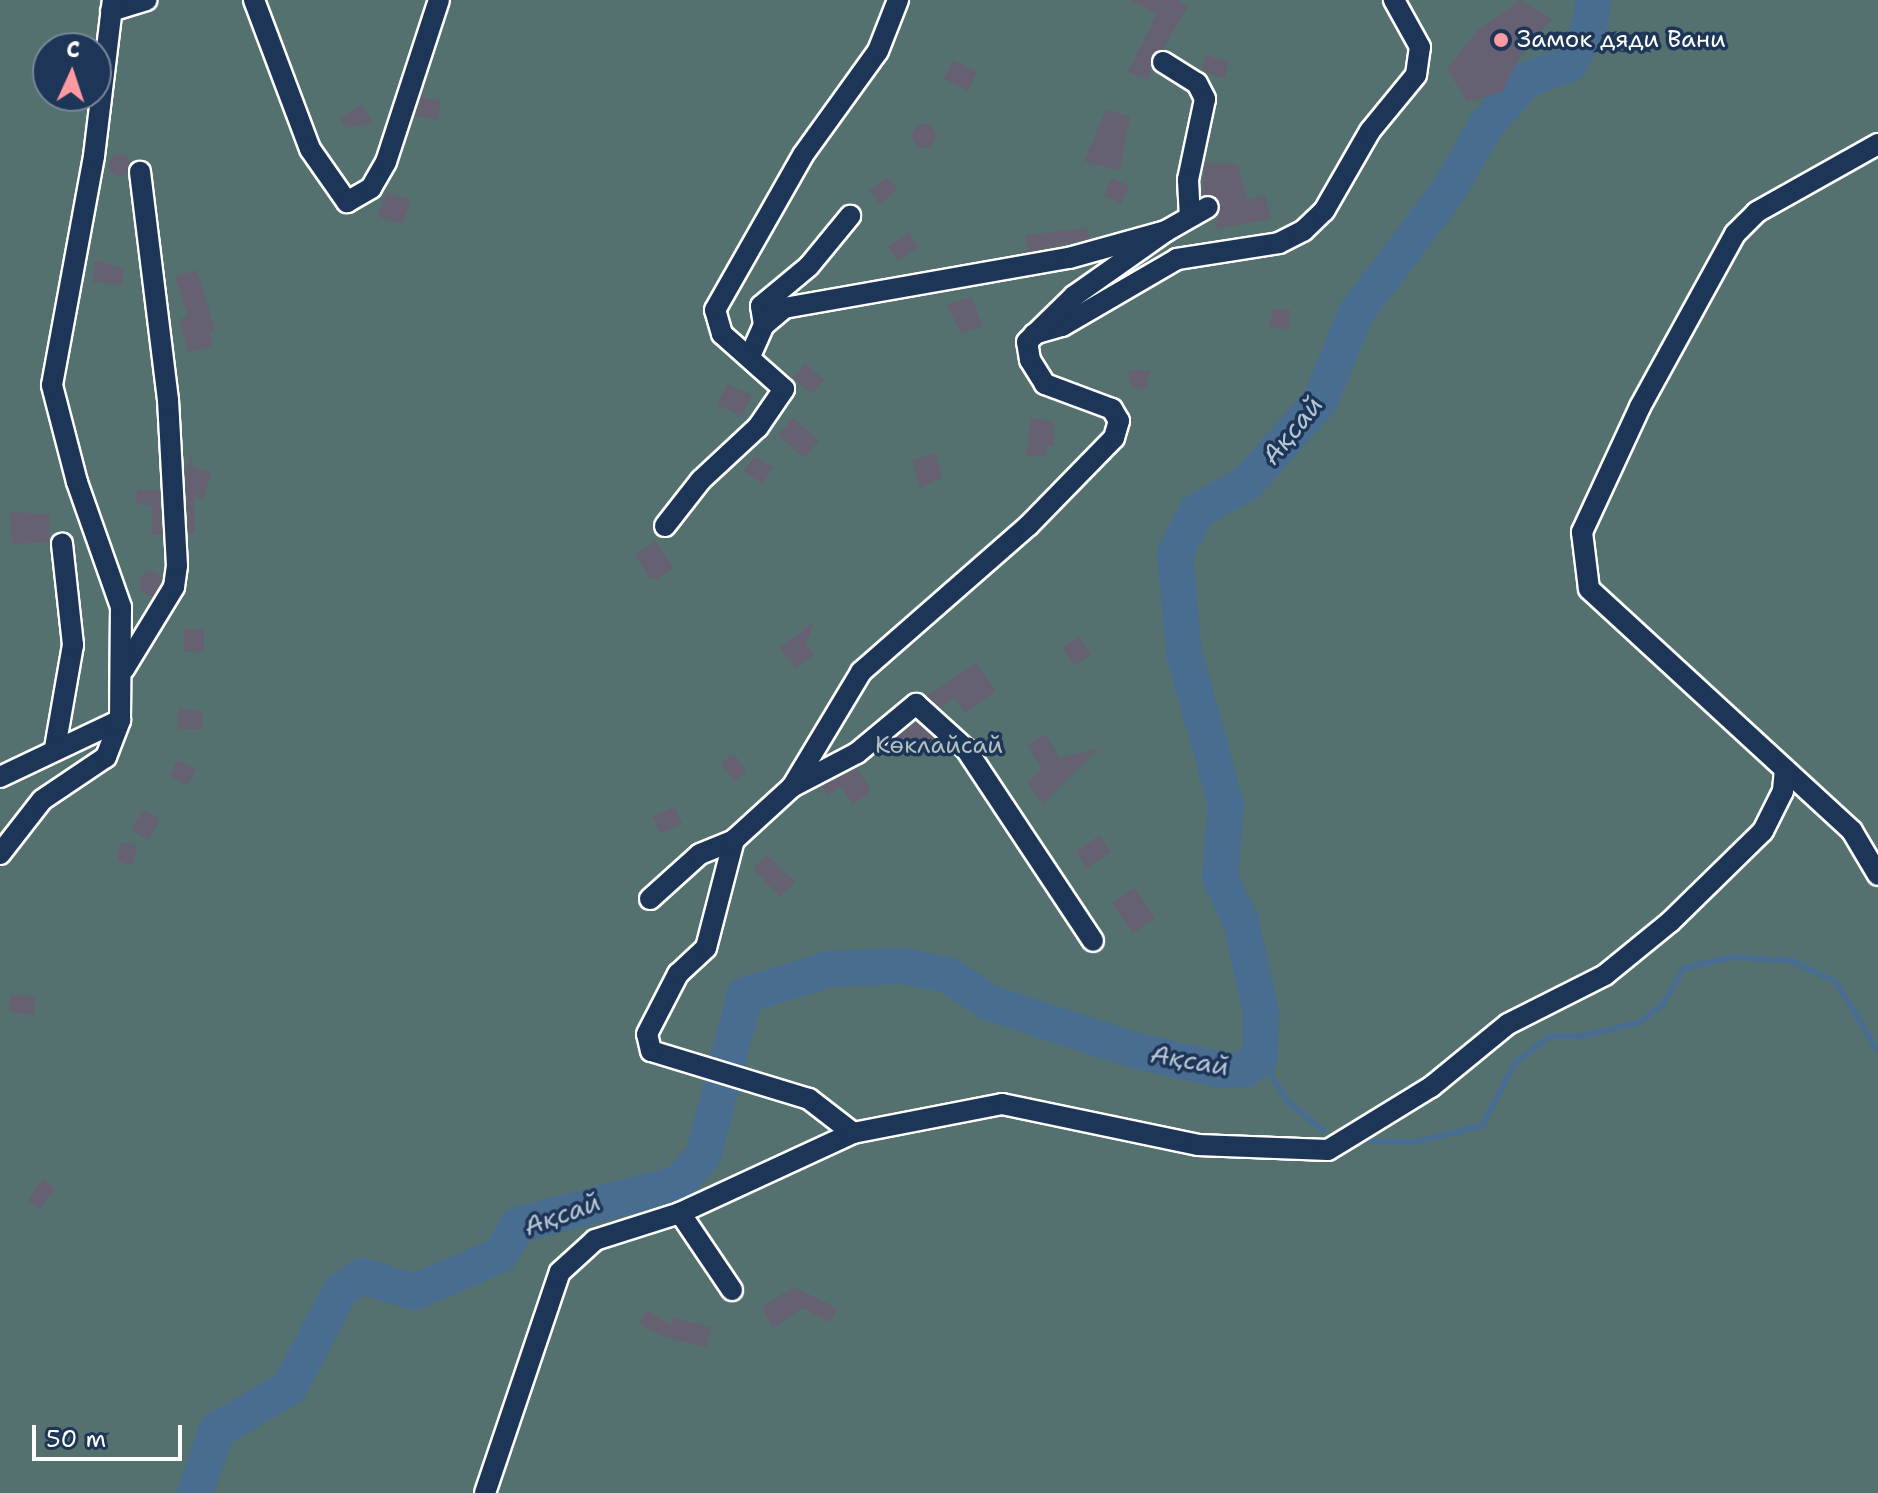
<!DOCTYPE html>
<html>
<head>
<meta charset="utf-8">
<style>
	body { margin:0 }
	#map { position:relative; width:1878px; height:1493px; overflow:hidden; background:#33425f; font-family:"Shantell Sans",sans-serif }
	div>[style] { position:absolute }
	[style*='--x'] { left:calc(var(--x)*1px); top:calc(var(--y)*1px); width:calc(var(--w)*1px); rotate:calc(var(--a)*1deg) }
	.green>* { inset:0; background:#54716f }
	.stream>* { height:6px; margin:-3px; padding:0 3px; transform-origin:3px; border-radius:3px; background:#496d90 }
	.river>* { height:36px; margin:-18px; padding:0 18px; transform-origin:18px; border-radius:18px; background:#496d90 }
	.building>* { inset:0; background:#656173 }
	.round { border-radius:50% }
	.roads { filter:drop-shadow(2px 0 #fff) drop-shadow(-2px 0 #fff) drop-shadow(0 2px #fff) drop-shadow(0 -2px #fff) }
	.minor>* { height:20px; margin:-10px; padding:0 10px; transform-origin:10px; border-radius:10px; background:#1d3557 }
	.dots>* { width:22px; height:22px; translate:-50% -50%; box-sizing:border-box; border:4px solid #1d3557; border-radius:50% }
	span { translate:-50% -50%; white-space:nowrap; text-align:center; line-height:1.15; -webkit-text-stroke:7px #1d3557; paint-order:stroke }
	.poi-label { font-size:24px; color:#fff }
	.left { translate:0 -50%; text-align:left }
	.park-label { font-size:24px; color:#b2bfbe }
	.water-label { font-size:26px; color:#b6c5d3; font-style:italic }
	.north { position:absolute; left:32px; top:32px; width:80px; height:80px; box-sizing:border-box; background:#1d3557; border:2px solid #77869a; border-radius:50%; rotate:3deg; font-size:22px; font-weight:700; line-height:32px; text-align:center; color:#fff }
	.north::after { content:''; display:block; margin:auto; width:28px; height:36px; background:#ff9aa2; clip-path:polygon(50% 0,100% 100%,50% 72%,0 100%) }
	.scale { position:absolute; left:32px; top:1425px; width:150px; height:36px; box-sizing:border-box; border:4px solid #fff; border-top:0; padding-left:10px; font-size:24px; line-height:28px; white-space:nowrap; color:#fff; -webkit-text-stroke:6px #1d3557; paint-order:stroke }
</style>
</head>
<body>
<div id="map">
	<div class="green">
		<div style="clip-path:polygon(evenodd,0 0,1878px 0,1878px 1493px,0 1493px,0 0,48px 48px,96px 48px,96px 96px,48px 96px,48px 48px)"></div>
	</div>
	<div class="stream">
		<div style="--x:1260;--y:1057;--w:53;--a:58.1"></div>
		<div style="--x:1288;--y:1102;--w:45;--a:38.7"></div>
		<div style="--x:1368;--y:1141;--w:47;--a:1.2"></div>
		<div style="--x:1415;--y:1142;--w:69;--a:-13.4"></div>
		<div style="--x:1482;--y:1126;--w:71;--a:-62.4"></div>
		<div style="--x:1515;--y:1063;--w:44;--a:-37.6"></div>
		<div style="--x:1550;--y:1036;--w:34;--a:0"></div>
		<div style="--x:1584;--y:1036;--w:58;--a:-14"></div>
		<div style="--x:1640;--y:1022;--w:29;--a:-38"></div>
		<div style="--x:1663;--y:1004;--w:42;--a:-59.7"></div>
		<div style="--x:1684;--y:968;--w:50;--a:-12.7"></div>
		<div style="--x:1733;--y:957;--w:59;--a:3.9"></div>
		<div style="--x:1792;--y:961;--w:49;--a:25.5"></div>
		<div style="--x:1836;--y:982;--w:81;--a:58.7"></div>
	</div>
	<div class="river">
		<div style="--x:195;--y:1493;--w:67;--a:-70.8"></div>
		<div style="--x:217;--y:1430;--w:85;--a:-30.5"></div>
		<div style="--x:290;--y:1387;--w:108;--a:-62.5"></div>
		<div style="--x:340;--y:1291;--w:27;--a:-34"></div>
		<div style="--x:362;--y:1276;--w:54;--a:17.1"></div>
		<div style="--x:414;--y:1292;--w:94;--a:-23.3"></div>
		<div style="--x:500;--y:1255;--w:35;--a:-59"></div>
		<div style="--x:518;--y:1225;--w:167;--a:-14.5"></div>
		<div style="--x:680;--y:1183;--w:38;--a:-51"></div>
		<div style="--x:704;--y:1153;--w:163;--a:-75.5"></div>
		<div style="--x:745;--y:995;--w:89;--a:-17"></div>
		<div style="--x:830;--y:969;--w:74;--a:-2.3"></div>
		<div style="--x:904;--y:966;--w:45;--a:11.6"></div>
		<div style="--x:948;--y:975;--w:50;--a:33.7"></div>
		<div style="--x:990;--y:1003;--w:155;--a:18.1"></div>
		<div style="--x:1137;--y:1051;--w:86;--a:12.7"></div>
		<div style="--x:1221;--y:1070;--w:24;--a:-2"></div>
		<div style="--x:1245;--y:1069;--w:19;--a:-39"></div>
		<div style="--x:1260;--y:1057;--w:45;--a:-88.7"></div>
		<div style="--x:1261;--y:1012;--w:92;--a:-102.5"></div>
		<div style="--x:1241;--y:922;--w:49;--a:-115.5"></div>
		<div style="--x:1220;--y:878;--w:74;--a:-85.4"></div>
		<div style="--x:1226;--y:804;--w:157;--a:-105.5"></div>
		<div style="--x:1184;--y:653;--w:100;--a:-95.1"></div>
		<div style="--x:1175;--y:553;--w:47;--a:-62.4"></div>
		<div style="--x:1197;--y:511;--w:57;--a:-29.2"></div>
		<div style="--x:1247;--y:483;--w:110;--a:-48.3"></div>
		<div style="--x:1320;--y:401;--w:95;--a:-67.8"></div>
		<div style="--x:1356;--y:313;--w:154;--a:-52.9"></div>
		<div style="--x:1449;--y:190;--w:76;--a:-60.1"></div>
		<div style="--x:1487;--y:124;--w:59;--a:-48.4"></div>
		<div style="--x:1526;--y:80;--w:46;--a:-20.4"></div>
		<div style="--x:1569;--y:64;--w:39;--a:-60"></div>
		<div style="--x:1589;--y:30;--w:30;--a:-81"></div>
	</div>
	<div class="building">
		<div style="clip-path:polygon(1130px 0,1177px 0,1188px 6px,1163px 49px,1152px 56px,1149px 80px,1128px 72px,1157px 14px)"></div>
		<div style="clip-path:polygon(1520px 0,1552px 19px,1519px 58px,1502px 92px,1467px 102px,1447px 69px,1480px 28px)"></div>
		<div style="clip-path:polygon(1206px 55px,1229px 62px,1224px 79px,1201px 70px)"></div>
		<div style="clip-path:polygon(953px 60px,977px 72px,968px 91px,944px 79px)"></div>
		<div style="clip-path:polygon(421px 97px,441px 101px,438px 120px,415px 116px)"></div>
		<div style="clip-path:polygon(362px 105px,373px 123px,346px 128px,340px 118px)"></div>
		<div style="clip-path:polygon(1106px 110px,1130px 116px,1120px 171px,1084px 161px)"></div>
		<div class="round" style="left:912px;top:124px;width:24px;height:24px"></div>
		<div class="round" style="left:109px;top:154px;width:22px;height:22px"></div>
		<div style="clip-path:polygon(1205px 163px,1238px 165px,1247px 200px,1265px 195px,1271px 219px,1215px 229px,1221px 206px,1214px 195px,1202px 196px)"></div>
		<div style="clip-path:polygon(888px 177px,898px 190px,880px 204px,869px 191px)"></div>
		<div style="clip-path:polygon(1111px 178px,1129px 185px,1121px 204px,1104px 196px)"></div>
		<div style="clip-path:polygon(386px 192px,411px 200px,403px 224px,378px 216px)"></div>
		<div style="clip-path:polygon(1088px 228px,1090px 239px,1028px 252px,1025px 235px)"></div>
		<div style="clip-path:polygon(908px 232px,919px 246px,898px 261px,888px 247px)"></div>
		<div style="clip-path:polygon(95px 260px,124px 268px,122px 285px,93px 282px)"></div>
		<div style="clip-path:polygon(197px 270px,215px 329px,209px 332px,213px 346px,188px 352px,179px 319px,188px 317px,175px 277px)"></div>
		<div style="clip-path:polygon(971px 296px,983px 326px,961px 333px,947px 305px)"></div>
		<div style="clip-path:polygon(1273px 309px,1290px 310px,1289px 329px,1269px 328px)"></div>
		<div style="clip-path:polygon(805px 363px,824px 380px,811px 394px,793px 377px)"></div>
		<div style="clip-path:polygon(1128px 370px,1149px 370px,1147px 389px,1131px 387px)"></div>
		<div style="clip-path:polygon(727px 384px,752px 395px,742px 416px,717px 405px)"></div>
		<div style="clip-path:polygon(793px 418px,819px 441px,804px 458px,778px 435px)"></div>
		<div style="clip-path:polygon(1031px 418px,1054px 421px,1054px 446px,1048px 445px,1046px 457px,1026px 455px)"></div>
		<div style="clip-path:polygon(936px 453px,942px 477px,920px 489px,912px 460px)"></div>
		<div style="clip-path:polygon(192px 454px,193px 466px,212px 473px,203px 499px,194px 496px,195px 534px,188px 534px,185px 473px)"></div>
		<div style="clip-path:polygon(754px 456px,773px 467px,763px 484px,744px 472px)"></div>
		<div style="clip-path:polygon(137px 489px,160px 490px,162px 535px,152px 535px,152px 505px,136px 504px)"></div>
		<div style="clip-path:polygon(10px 512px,50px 514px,49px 542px,12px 544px)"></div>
		<div style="clip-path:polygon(656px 541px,674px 569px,657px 579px,649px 578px,635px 554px)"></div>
		<div class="round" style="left:139px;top:572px;width:24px;height:24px"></div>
		<div style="clip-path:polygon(814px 622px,806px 644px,814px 655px,796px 669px,780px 648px)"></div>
		<div style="clip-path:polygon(184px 629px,204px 629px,204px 651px,184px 652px)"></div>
		<div style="clip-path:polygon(1079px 636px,1091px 654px,1075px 666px,1062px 647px)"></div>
		<div style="clip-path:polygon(976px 663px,996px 691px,965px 713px,954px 698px,940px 708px,927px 696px)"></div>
		<div style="clip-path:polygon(178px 709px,203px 711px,203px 729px,178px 729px)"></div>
		<div style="clip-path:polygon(917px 722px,934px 738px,906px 754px,897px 737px)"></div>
		<div style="clip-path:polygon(1045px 734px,1060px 758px,1099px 748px,1043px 804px,1027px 783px,1042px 768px,1027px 745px)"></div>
		<div style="clip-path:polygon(734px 754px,747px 772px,734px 781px,721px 763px)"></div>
		<div style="clip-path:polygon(178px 760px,196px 769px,187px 786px,169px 776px)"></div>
		<div style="clip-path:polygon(857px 768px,870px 789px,867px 795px,852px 804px,841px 786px,828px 795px,822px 786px)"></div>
		<div style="clip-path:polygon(675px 807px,682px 824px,660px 833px,653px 816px)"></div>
		<div style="clip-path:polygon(143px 809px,160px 819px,149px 840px,131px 830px)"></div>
		<div style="clip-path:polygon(1100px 835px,1111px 852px,1087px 868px,1076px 851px)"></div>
		<div style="clip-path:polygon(121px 842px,137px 846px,132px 865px,117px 861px)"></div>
		<div style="clip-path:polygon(767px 855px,795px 882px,780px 897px,753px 869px)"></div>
		<div style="clip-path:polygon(1134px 888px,1155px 918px,1133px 933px,1112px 903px)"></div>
		<div style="clip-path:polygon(11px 995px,35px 997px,34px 1016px,9px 1011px)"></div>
		<div style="clip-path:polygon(43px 1179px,55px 1189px,40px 1209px,28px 1200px)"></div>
		<div style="clip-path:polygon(794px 1287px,837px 1308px,830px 1322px,802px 1308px,773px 1329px,762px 1307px)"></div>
		<div style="clip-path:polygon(647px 1310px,671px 1325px,673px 1318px,711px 1327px,706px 1347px,661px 1336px,639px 1323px)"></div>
	</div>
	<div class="roads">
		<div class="minor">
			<div style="--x:254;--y:0;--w:159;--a:69.4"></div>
			<div style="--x:310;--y:149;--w:65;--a:55.1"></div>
			<div style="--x:347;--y:202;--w:28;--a:-30"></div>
			<div style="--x:371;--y:188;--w:30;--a:-60"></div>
			<div style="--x:386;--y:162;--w:170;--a:-71.9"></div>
			<div style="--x:111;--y:11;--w:37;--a:-17"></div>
			<div style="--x:1163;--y:62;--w:40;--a:32"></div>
			<div style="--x:1197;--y:83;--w:18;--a:63"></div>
			<div style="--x:1205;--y:99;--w:83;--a:101.9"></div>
			<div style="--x:1188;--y:180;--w:36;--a:87"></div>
			<div style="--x:1878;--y:144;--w:139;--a:150.7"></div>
			<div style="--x:1757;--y:212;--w:31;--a:135"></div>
			<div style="--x:1735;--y:234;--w:197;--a:118.8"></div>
			<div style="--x:1640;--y:407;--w:138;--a:114.9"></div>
			<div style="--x:1582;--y:532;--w:57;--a:83"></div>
			<div style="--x:1589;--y:589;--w:357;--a:42.6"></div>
			<div style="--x:1852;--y:831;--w:51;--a:59.4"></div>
			<div style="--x:764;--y:325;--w:19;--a:-99"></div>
			<div style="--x:761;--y:306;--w:62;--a:-39.8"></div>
			<div style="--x:809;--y:266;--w:65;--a:-50.6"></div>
			<div style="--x:1034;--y:334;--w:29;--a:-16"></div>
			<div style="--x:1062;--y:326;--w:133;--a:-30.2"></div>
			<div style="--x:1177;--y:259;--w:103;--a:-8.9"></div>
			<div style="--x:1279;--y:243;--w:27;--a:-27"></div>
			<div style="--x:1303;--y:231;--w:29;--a:-44"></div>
			<div style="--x:1324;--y:211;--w:92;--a:-60.1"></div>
			<div style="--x:1370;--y:131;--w:72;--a:-50.6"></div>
			<div style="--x:1416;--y:75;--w:28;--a:-82"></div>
			<div style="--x:1420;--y:47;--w:54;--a:-119"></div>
			<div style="--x:751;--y:354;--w:32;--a:-66"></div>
			<div style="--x:764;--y:325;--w:26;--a:-40"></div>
			<div style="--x:784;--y:308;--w:289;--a:-10"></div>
			<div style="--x:1069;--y:258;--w:101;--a:-15.6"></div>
			<div style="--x:1166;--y:231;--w:48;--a:-29.7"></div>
			<div style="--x:665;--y:526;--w:58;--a:-52"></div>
			<div style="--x:701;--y:480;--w:78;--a:-42.9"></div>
			<div style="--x:758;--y:427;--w:46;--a:-55.6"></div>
			<div style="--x:784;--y:389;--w:83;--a:-138.4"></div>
			<div style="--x:722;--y:334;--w:25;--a:-106"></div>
			<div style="--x:715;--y:310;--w:178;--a:-60.4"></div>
			<div style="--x:803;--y:155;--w:128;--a:-54.2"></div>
			<div style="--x:878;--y:51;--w:55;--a:-68.6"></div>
			<div style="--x:124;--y:669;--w:96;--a:-58.6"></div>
			<div style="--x:174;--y:587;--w:21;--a:-82"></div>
			<div style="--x:177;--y:566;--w:166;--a:-93.1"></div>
			<div style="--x:168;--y:400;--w:230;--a:-97"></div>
			<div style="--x:55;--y:748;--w:105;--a:-80.1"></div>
			<div style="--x:73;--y:645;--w:102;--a:-96.2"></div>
			<div style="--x:0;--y:777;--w:133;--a:-25.4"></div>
			<div style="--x:792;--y:787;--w:73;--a:-27.6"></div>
			<div style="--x:857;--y:753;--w:77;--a:-39.7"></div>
			<div style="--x:916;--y:704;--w:67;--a:42"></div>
			<div style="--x:966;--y:749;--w:230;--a:56.5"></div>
			<div style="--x:0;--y:854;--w:68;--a:-52.1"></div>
			<div style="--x:42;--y:800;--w:77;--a:-33.9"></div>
			<div style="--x:106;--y:757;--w:40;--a:-69"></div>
			<div style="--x:120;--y:720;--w:113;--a:-89.5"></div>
			<div style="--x:121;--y:607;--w:133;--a:-109.4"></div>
			<div style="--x:77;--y:482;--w:100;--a:-104.5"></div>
			<div style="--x:52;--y:385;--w:233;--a:-79.6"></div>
			<div style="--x:94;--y:156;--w:157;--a:-83.1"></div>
			<div style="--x:650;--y:899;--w:67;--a:-42"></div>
			<div style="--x:700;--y:854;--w:37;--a:-22"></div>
			<div style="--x:853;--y:1133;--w:56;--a:-142.3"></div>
			<div style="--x:809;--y:1099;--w:165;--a:-163.1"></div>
			<div style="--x:651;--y:1051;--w:17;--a:-103"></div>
			<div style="--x:647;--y:1034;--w:68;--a:-62.7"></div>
			<div style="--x:678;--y:974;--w:38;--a:-43"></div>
			<div style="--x:706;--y:948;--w:112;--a:-75.5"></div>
			<div style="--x:734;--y:840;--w:79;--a:-42.4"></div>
			<div style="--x:792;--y:787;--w:134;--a:-59"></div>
			<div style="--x:861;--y:672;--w:222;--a:-41.2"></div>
			<div style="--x:1028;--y:526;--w:123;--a:-45.7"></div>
			<div style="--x:1114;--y:438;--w:18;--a:-74"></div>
			<div style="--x:1119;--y:421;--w:14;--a:-120"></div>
			<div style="--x:1112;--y:409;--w:72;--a:-159.5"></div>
			<div style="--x:1045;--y:384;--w:28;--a:-122"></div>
			<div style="--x:1030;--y:360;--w:18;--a:-99"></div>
			<div style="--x:1027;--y:342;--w:66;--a:-44.4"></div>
			<div style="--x:1074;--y:296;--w:113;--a:-35.2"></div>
			<div style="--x:680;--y:1213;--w:93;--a:56"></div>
			<div style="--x:485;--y:1493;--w:233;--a:-71.3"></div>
			<div style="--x:560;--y:1272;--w:47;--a:-42.4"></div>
			<div style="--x:595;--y:1240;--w:89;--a:-17.6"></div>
			<div style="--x:680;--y:1213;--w:191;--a:-24.8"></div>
			<div style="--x:853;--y:1133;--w:152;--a:-11"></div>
			<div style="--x:1002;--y:1104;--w:200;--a:11.8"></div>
			<div style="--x:1198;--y:1145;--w:130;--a:2.2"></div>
			<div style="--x:1328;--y:1150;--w:121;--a:-31.5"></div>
			<div style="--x:1431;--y:1087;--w:99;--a:-39.3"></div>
			<div style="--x:1508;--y:1024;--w:109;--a:-26.8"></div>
			<div style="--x:1605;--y:975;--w:84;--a:-39.2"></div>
			<div style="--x:1670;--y:922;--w:130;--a:-44.4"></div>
			<div style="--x:1763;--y:831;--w:45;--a:-63.4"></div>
			<div style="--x:1783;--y:791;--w:21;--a:-85"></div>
		</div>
	</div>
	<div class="dots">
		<div style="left:1501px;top:40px;background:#ff9aa2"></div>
	</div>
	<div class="poi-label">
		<span class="left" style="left:1517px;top:40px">Замок дяди Вани</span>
	</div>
	<div class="park-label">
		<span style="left:939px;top:746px">Көклайсай</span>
	</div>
	<div class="water-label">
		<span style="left:1292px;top:430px;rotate:-51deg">Ақсай</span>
		<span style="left:1190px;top:1060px;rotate:10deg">Ақсай</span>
		<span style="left:562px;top:1214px;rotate:-20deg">Ақсай</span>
	</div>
	<div class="north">С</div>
	<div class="scale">50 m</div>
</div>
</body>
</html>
